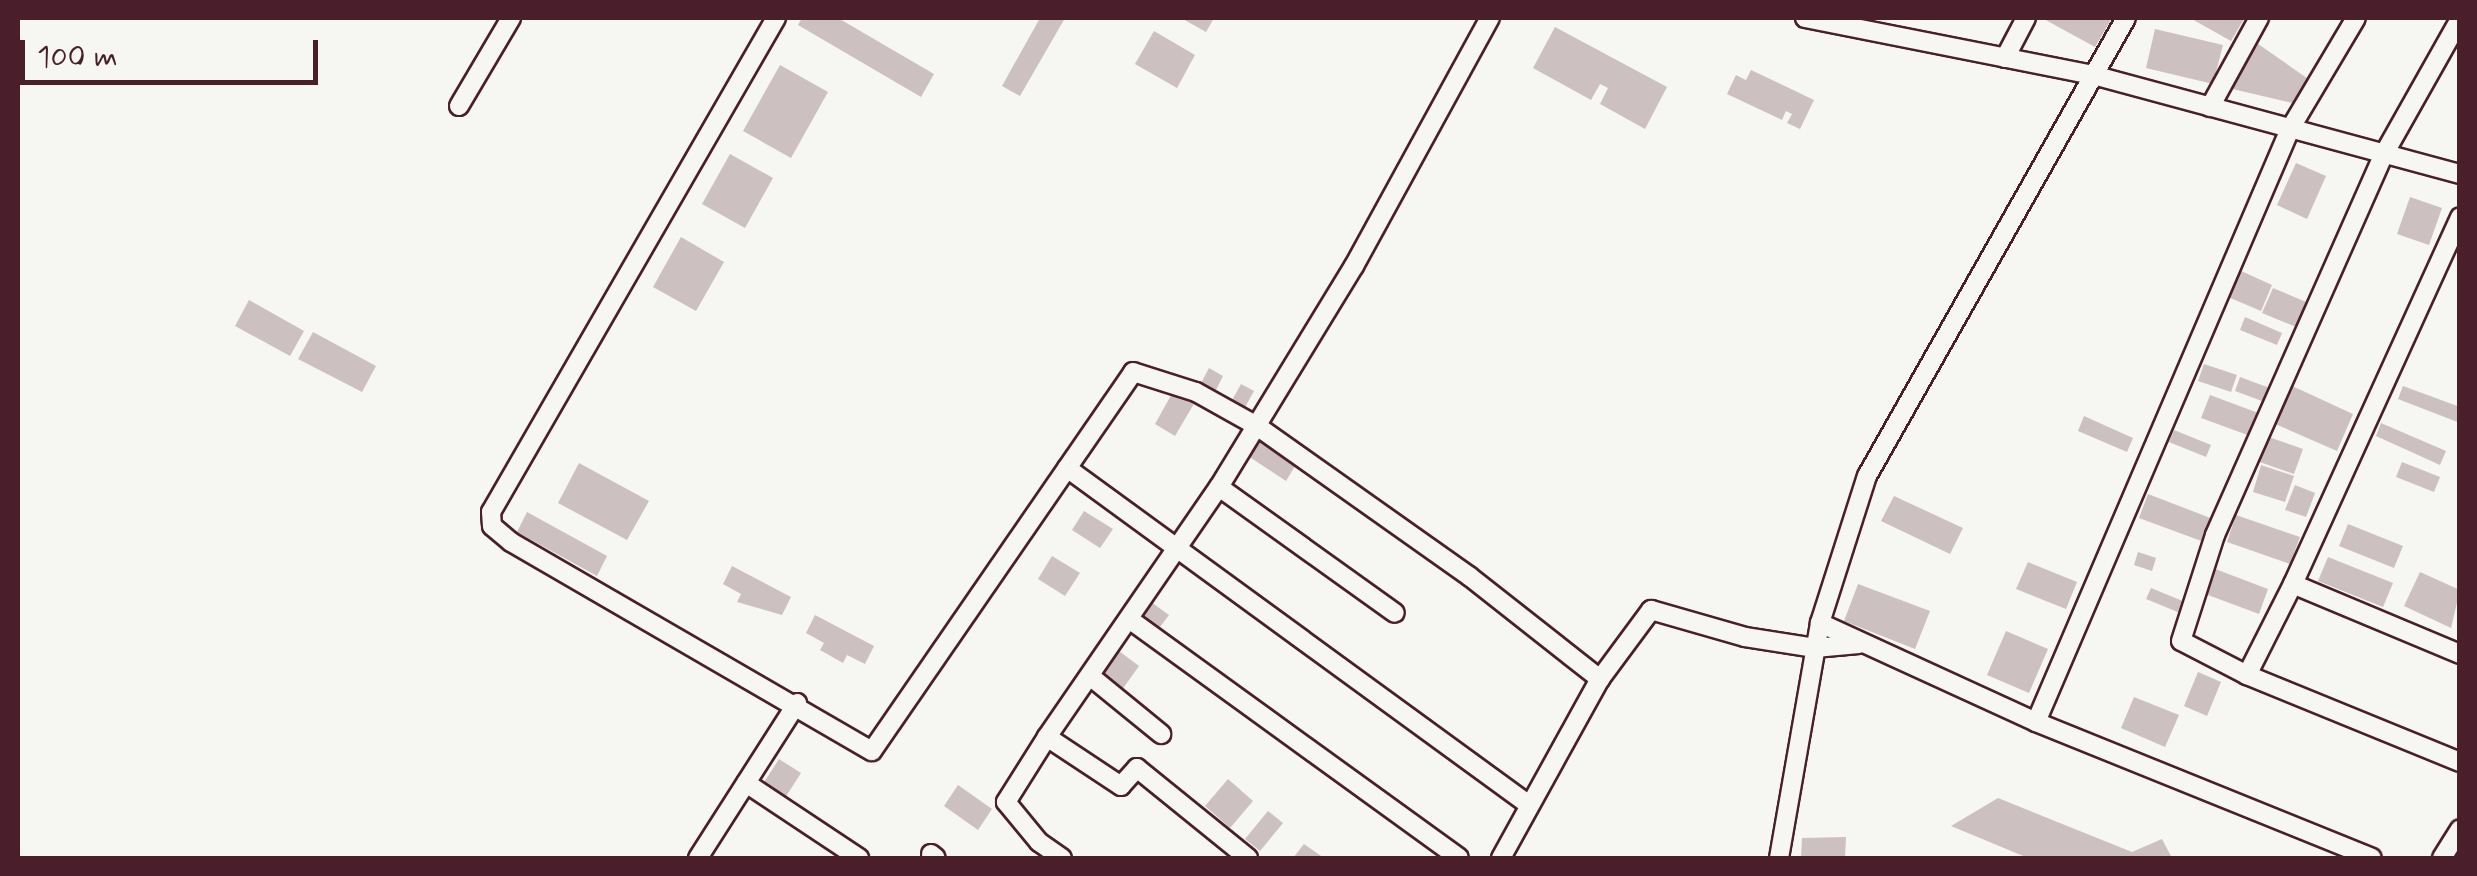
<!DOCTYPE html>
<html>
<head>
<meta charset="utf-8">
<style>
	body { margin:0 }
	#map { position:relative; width:2477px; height:876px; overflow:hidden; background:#f6f6f2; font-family:Mynerve,sans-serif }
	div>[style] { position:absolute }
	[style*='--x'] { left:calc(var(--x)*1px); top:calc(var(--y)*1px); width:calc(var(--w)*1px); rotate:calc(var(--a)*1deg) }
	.building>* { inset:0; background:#ccc1c0 }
	.roads { filter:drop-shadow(2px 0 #4a1f2b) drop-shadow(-2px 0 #4a1f2b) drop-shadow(0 2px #4a1f2b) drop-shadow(0 -2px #4a1f2b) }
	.street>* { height:18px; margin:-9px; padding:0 9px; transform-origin:9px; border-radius:9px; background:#f6f6f2 }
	span { translate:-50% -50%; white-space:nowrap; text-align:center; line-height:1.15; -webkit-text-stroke:10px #f6f6f2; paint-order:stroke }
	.frame { position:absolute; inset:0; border:20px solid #4a1f2b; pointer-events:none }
	.scale { position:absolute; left:20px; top:40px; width:298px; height:45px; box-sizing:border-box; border:5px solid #4a1f2b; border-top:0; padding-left:12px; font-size:30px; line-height:35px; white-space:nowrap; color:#4a1f2b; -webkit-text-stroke:8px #f6f6f2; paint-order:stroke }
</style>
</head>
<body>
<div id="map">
	<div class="building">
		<div style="clip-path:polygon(802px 18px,838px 18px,934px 74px,921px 97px,798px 25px)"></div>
		<div style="clip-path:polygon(1040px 18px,1065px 18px,1020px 96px,1002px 86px)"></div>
		<div style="clip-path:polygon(1181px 18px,1214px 18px,1206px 32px)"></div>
		<div style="clip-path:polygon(2042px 18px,2112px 18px,2095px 47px)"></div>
		<div style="clip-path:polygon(2190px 18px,2241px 18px,2244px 19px,2231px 41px)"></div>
		<div style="clip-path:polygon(1555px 27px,1667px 87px,1645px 129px,1600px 104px,1608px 88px,1600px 84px,1591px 100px,1533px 68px)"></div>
		<div style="clip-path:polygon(2155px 29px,2223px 45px,2213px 84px,2146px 68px)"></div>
		<div style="clip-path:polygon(1154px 31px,1195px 55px,1177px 88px,1135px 64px)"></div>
		<div style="clip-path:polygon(2251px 39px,2314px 83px,2301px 105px,2224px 87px)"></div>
		<div style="clip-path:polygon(780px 65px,828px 92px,791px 158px,743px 131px)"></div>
		<div style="clip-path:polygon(1751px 70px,1814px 100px,1800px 129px,1787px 123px,1792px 114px,1786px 111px,1782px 120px,1727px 94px,1736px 75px,1746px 80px)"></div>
		<div style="clip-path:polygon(730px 154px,773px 178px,745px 228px,702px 204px)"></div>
		<div style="clip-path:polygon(2296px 163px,2326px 176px,2307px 219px,2277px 205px)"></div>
		<div style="clip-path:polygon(2410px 197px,2442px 208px,2429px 245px,2397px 234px)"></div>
		<div style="clip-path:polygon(681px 237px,724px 262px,696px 311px,653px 287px)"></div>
		<div style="clip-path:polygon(2239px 270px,2272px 285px,2261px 311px,2228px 297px)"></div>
		<div style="clip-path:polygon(2273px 288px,2311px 304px,2301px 329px,2262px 313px)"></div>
		<div style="clip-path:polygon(249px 300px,304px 331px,290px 356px,235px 326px)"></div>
		<div style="clip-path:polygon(2245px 317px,2282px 333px,2277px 345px,2240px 330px)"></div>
		<div style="clip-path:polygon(313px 332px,376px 366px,362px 392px,298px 359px)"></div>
		<div style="clip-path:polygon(2204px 364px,2237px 375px,2231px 392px,2198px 381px)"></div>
		<div style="clip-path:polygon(1209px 368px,1223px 376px,1212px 398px,1197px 391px)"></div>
		<div style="clip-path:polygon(2240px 377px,2275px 390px,2270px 404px,2235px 391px)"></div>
		<div style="clip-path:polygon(1241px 384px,1254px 391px,1243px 411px,1230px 404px)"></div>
		<div style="clip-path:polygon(2290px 385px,2353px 414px,2337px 451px,2273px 423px)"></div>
		<div style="clip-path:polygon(2403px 386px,2460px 407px,2460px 423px,2398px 399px)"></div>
		<div style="clip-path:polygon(1174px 390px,1195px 402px,1175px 436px,1155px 424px)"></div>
		<div style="clip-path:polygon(2210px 395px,2261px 414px,2253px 437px,2201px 418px)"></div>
		<div style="clip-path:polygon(2084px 416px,2133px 438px,2127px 452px,2078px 431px)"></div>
		<div style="clip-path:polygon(2381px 423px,2446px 451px,2440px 465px,2376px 436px)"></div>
		<div style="clip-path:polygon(2174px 430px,2211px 445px,2206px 457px,2169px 442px)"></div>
		<div style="clip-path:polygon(2266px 436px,2303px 449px,2294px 474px,2257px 461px)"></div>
		<div style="clip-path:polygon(1258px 441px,1295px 466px,1286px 481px,1248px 456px)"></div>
		<div style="clip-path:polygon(2402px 462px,2440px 477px,2434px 492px,2396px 477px)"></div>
		<div style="clip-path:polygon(579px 463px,649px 501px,627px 540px,558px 503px)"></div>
		<div style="clip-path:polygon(2261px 465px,2294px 476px,2285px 502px,2253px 492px)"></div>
		<div style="clip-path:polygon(2295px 485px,2315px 493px,2306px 517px,2285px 510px)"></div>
		<div style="clip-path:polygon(2148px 494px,2213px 519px,2204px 542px,2139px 518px)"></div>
		<div style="clip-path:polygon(1894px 496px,1963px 528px,1950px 554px,1881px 521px)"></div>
		<div style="clip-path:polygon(1084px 511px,1113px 529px,1100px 548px,1072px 530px)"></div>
		<div style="clip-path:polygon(527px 512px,607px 556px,597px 576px,517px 532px)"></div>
		<div style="clip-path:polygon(2236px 515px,2300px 537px,2290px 564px,2227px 542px)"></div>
		<div style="clip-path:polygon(2348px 524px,2403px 546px,2394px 568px,2339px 546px)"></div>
		<div style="clip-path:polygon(2138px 552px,2156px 558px,2152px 571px,2134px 565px)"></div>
		<div style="clip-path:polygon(1052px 556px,1080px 573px,1065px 596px,1038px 579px)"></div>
		<div style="clip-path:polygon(2328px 557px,2393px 583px,2383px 607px,2318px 581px)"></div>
		<div style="clip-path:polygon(2028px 562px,2077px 582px,2066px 609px,2016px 589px)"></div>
		<div style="clip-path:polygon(732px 566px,791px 597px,782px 615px,737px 602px,741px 594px,723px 584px)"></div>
		<div style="clip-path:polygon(2210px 567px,2268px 589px,2259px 614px,2200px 592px)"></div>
		<div style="clip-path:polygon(2420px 572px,2460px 590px,2451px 628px,2404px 606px)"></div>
		<div style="clip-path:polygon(1858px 584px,1930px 611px,1915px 649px,1844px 621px)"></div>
		<div style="clip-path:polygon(2151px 588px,2190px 604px,2185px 615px,2146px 599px)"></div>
		<div style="clip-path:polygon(1147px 599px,1169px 615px,1154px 635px,1132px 619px)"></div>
		<div style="clip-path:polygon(815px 615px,874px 646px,865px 664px,847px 655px,843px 663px,820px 650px,824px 643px,806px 633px)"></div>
		<div style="clip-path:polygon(2006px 631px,2048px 649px,2029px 693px,1987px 675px)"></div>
		<div style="clip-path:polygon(1115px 648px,1139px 666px,1119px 694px,1094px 676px)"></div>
		<div style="clip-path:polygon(2198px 672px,2221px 682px,2207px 716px,2184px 706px)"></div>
		<div style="clip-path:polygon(2134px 697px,2179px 715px,2165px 747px,2121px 728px)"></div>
		<div style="clip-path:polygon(779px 759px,801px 773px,783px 801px,761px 787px)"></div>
		<div style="clip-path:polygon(1228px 779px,1253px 801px,1230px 828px,1205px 806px)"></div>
		<div style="clip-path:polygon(958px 785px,992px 809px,978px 830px,944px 806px)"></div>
		<div style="clip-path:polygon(1998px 798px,2132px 852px,2162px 839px,2172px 858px,2028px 858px,1951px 826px)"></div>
		<div style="clip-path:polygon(1268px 811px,1283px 823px,1260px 851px,1245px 839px)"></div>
		<div style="clip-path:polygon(1846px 837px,1845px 858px,1801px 858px,1802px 838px)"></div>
		<div style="clip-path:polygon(1304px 844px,1324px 858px,1293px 858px)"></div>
	</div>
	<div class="roads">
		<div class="street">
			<div style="--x:776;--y:18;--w:570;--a:119.98"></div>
			<div style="--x:491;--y:512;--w:14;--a:86"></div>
			<div style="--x:492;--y:526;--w:25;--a:40"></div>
			<div style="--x:511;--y:542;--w:417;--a:30.1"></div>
			<div style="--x:872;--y:751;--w:460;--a:-55.4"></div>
			<div style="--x:1133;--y:372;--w:66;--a:17.6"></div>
			<div style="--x:1196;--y:392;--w:70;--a:29.1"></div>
			<div style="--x:1257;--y:426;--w:260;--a:35.3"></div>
			<div style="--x:1469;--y:576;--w:167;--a:38.2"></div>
			<div style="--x:1805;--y:18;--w:294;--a:11.2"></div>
			<div style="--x:2093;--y:75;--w:380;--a:15.1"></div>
			<div style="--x:2005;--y:58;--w:45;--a:-62.3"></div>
			<div style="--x:459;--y:106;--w:102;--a:-59.4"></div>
			<div style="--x:2210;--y:107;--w:102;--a:-61.2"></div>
			<div style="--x:1067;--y:468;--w:572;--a:36.11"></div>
			<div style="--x:1219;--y:487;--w:216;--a:35.6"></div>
			<div style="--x:2293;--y:584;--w:403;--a:-65.5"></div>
			<div style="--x:1129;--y:619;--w:407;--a:35.9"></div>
			<div style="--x:1820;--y:623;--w:238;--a:24.6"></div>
			<div style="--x:2036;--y:722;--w:362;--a:22"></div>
			<div style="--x:2460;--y:654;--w:181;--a:-157.3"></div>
			<div style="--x:2293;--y:584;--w:102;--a:116.8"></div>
			<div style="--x:2247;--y:675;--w:230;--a:22.2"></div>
			<div style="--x:2247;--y:675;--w:74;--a:-152.7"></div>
			<div style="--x:2181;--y:641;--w:111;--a:-72.2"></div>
			<div style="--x:2215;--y:535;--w:417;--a:-66.1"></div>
			<div style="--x:2384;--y:154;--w:155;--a:-60.6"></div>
			<div style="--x:1090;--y:676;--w:92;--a:39.2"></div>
			<div style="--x:2036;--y:722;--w:645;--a:-66.81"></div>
			<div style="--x:2290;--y:129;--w:129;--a:-59.3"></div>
			<div style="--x:1047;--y:737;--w:77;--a:122.2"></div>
			<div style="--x:1006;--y:802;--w:52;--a:50.5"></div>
			<div style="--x:1039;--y:842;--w:28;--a:35"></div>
			<div style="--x:746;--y:783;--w:136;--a:33.6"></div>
			<div style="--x:931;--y:854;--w:6;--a:39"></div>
			<div style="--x:698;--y:858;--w:184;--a:-57.4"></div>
			<div style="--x:1248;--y:858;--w:143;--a:-141"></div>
			<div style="--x:1137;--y:768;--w:24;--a:132"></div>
			<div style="--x:1121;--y:786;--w:89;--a:-146.5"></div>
			<div style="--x:1047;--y:737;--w:303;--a:-55.5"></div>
			<div style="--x:1219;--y:487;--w:259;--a:-58.6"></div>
			<div style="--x:1354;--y:266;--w:283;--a:-61.3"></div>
			<div style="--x:1501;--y:858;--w:205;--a:-61.1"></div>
			<div style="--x:1600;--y:679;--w:86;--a:-53.5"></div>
			<div style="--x:1651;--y:610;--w:98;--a:16"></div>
			<div style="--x:1745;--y:637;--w:71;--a:8.9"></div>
			<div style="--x:1815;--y:648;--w:44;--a:-5.2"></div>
			<div style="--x:1779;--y:858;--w:239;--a:-80.1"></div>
			<div style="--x:1820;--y:623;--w:154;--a:-72.3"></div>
			<div style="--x:1867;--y:476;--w:526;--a:-60.51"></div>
			<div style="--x:2442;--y:858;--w:34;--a:-58"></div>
		</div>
	</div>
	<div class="frame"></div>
	<div class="scale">100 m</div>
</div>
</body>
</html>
